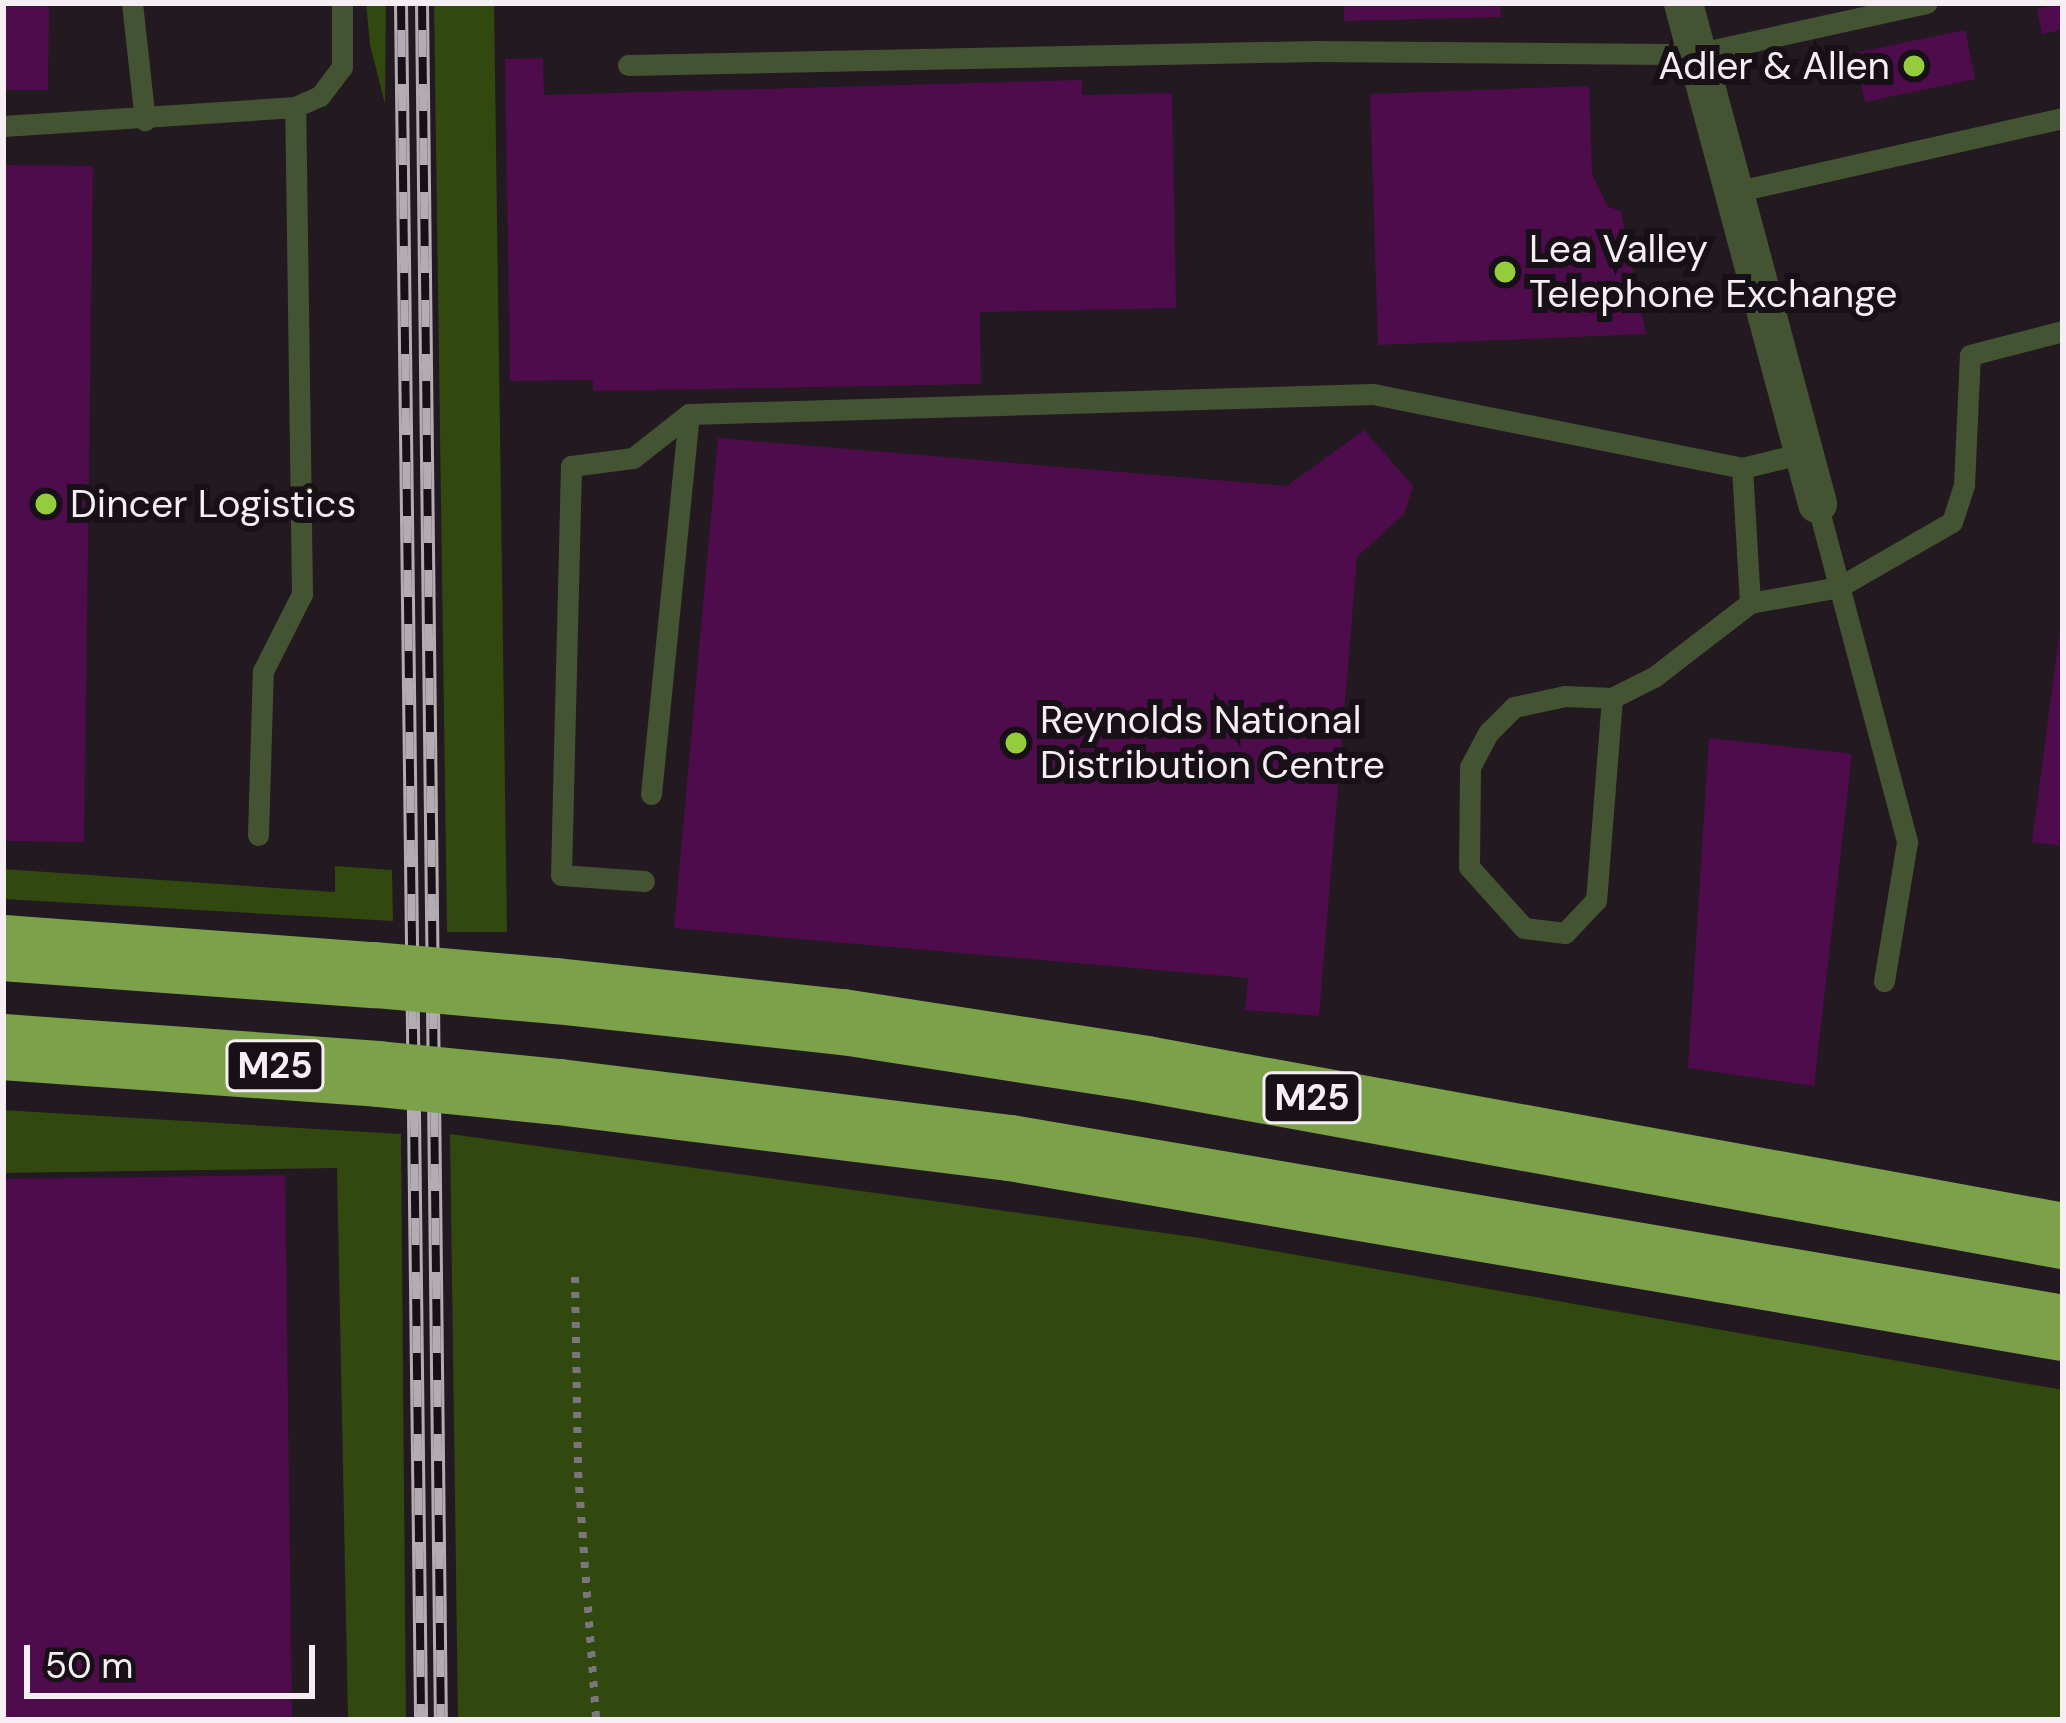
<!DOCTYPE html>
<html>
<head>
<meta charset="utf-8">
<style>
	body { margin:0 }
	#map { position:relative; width:2066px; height:1723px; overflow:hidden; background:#221921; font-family:"DM Sans",sans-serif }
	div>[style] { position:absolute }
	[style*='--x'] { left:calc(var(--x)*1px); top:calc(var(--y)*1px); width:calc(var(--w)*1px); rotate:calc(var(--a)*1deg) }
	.green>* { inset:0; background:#31480f }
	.building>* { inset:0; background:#4f0c4c }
	.path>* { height:8px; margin-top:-4px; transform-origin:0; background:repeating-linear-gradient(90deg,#7d757c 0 6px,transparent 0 15px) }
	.service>* { height:21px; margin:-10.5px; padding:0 10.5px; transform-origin:10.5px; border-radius:10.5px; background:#445432 }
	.minor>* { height:39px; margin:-19.5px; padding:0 19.5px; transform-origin:19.5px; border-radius:19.5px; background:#445432 }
	.motorway>* { height:66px; margin:-33px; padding:0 33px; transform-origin:33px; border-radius:33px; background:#7ba149 }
	.rail>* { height:14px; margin-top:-7px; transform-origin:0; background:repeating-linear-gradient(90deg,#181017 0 27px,#b3acb2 0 54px); box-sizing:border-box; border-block:3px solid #b3acb2 }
	.motorway-bridge>* { height:66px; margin:-33px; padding:0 33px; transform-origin:33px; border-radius:33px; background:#7ba149 }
	.dots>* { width:33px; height:33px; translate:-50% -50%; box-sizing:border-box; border:6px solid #181017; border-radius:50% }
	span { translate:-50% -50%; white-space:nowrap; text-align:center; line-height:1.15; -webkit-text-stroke:12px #181017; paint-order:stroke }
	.shield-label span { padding:3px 9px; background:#181017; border:3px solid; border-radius:9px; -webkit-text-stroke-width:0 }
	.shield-label { font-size:36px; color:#f5eff4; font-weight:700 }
	.poi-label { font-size:39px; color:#f5eff4 }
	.right { translate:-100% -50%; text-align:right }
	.left { translate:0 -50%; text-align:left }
	.frame { position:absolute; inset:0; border:6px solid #f5eff4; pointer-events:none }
	.scale { position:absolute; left:24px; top:1645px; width:291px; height:54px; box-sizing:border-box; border:6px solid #f5eff4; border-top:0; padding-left:15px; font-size:36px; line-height:42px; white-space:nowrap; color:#f5eff4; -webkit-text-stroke:9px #181017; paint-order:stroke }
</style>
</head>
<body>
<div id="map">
	<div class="green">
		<div style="clip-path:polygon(366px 3px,386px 3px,385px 104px,370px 45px)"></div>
		<div style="clip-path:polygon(434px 3px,494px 3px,507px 932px,447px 932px)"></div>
		<div style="clip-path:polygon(335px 866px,392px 870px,393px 921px,3px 899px,3px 869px,335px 892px)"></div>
		<div style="clip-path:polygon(3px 1110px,401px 1134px,406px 1720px,348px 1720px,337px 1168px,3px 1173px)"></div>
		<div style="clip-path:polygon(450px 1134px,1200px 1238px,2063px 1390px,2063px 1720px,458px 1720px)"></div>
	</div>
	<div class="building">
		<div style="clip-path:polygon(3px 3px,49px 3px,48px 90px,3px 90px)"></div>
		<div style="clip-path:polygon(1344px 3px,1500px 3px,1501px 17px,1344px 21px)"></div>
		<div style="clip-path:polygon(2063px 3px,2063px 30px,2042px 34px,2037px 9px)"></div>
		<div style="clip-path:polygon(1965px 30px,1975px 79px,1865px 102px,1854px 53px)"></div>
		<div style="clip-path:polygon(543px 58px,544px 95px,1082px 80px,1082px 95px,1172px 93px,1176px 308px,980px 312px,981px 384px,593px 391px,593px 380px,510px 381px,505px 59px)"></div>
		<div style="clip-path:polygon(1589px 86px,1592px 174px,1608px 207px,1621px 211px,1646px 334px,1378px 345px,1370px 94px)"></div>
		<div style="clip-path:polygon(3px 165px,93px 166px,84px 842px,3px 841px)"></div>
		<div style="clip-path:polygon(1364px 430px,1413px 486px,1404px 514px,1357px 557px,1319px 1016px,1245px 1010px,1248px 978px,674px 928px,718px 438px,1287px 486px)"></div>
		<div style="clip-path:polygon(2060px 628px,2063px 628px,2063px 846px,2032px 842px)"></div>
		<div style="clip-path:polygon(1709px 738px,1852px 754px,1814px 1086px,1688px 1068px)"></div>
		<div style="clip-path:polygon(285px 1175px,292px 1720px,3px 1720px,3px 1179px)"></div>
	</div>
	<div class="path">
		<div style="--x:575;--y:1277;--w:195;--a:89.1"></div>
		<div style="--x:578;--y:1472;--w:249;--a:85.8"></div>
	</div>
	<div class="service">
		<div style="--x:132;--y:3;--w:118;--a:83.7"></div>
		<div style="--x:628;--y:65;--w:687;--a:-1.17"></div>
		<div style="--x:1315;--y:51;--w:380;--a:0.5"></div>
		<div style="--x:1695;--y:54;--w:237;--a:-12.4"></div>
		<div style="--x:3;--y:126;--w:293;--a:-3.7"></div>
		<div style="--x:295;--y:107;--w:27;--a:-24"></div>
		<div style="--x:320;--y:96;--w:36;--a:-53"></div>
		<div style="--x:342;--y:67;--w:64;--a:-90"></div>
		<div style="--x:1734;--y:192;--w:337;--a:-12.7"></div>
		<div style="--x:1742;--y:468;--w:64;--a:-13.6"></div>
		<div style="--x:1817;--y:503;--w:351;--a:75.1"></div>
		<div style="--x:1907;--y:842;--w:141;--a:99.4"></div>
		<div style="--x:1612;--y:698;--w:203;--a:94.5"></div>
		<div style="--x:1596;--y:900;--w:45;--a:133.2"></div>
		<div style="--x:1565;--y:933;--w:41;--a:-173"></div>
		<div style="--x:1524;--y:928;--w:82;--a:-132"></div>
		<div style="--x:1469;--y:867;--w:100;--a:-89.4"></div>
		<div style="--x:1470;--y:767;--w:40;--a:-62"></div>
		<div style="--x:1489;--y:732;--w:35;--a:-45"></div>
		<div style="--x:1514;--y:707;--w:52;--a:-12.2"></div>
		<div style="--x:1565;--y:696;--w:47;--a:2.4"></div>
		<div style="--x:1612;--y:698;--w:47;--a:-26.6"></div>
		<div style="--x:1654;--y:677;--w:121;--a:-37.6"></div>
		<div style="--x:1750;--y:603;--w:90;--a:-10.2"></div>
		<div style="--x:1839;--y:587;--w:130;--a:-29.9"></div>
		<div style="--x:1952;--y:522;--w:39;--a:-72"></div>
		<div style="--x:1964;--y:485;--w:130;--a:-87.4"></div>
		<div style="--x:1970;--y:355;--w:96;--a:-14.5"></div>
		<div style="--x:651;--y:794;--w:382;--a:-84.3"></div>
		<div style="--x:258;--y:835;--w:164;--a:-88.3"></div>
		<div style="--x:263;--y:671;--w:86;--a:-63.1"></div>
		<div style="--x:302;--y:594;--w:487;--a:-90.8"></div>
		<div style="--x:644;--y:881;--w:83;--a:-175.9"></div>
		<div style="--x:561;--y:875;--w:409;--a:-88.6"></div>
		<div style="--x:571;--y:466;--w:63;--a:-7.4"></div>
		<div style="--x:633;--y:458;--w:71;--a:-38.2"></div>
		<div style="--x:689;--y:414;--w:684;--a:-1.67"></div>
		<div style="--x:1373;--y:394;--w:376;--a:11.3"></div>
		<div style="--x:1742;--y:468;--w:135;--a:86.6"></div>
	</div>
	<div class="minor">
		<div style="--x:1683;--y:3;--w:518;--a:75"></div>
	</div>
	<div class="motorway">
		<div style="--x:3;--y:948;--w:373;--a:4.2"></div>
		<div style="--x:556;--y:991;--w:289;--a:6.2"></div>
		<div style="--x:843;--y:1022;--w:307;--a:8.8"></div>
		<div style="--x:1146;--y:1069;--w:932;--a:10.32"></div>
		<div style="--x:3;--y:1047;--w:376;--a:4.1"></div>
		<div style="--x:559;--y:1092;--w:454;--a:7.1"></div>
		<div style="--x:1010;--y:1148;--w:1068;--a:9.7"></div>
	</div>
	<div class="rail">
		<div style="--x:401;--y:3;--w:1717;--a:89.33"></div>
		<div style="--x:422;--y:3;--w:1717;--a:89.37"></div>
	</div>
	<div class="motorway-bridge">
		<div style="--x:375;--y:975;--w:182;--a:5.1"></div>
		<div style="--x:378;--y:1074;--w:182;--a:5.7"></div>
	</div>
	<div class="dots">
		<div style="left:1914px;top:66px;background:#94cc3c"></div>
		<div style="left:1505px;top:272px;background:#94cc3c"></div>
		<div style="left:46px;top:504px;background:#94cc3c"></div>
		<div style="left:1016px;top:743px;background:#94cc3c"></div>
	</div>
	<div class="shield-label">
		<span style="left:275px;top:1066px">M25</span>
		<span style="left:1312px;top:1098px">M25</span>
	</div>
	<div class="poi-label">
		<span class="right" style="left:1890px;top:66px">Adler &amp; Allen</span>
		<span class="left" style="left:1529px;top:272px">Lea Valley<br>Telephone Exchange</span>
		<span class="left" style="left:70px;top:504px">Dincer Logistics</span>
		<span class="left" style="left:1040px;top:743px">Reynolds National<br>Distribution Centre</span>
	</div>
	<div class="frame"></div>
	<div class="scale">50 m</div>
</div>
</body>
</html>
